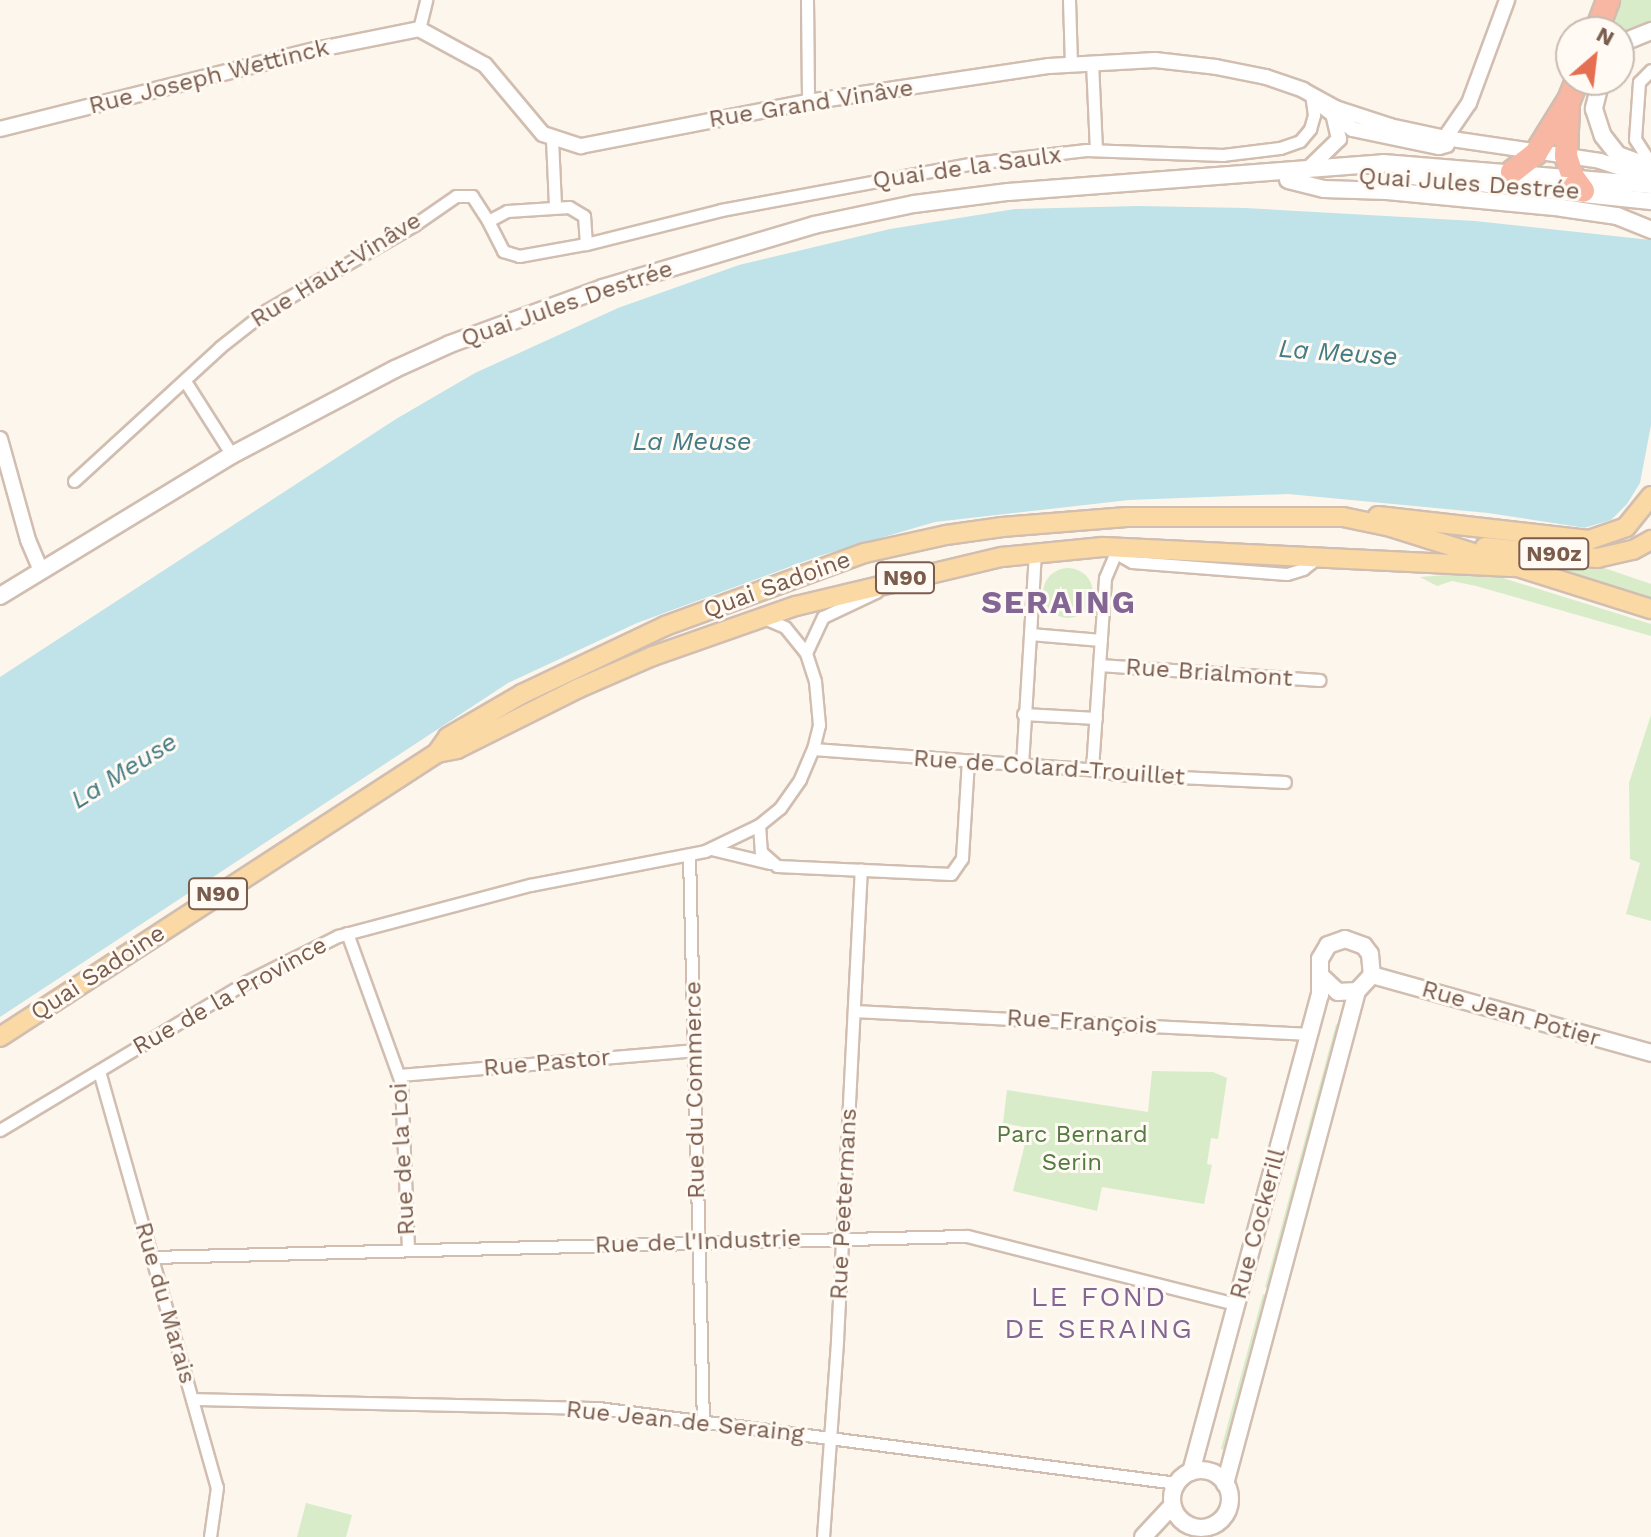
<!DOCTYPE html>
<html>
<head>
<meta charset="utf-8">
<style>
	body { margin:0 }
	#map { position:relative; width:1651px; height:1537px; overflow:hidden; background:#fdf6ec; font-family:"Work Sans",sans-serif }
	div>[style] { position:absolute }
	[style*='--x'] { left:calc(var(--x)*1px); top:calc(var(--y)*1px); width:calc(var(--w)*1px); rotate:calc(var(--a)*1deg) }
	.green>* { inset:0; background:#d8ecc9 }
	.round { border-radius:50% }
	.water>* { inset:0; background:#bfe3e8 }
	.pier>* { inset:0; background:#fdf6ec }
	.roads { filter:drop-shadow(2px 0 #d1beb0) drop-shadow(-2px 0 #d1beb0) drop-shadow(0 2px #d1beb0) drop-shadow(0 -2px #d1beb0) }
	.minor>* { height:11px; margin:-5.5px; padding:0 5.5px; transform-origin:5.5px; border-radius:5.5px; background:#fff }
	.tertiary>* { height:14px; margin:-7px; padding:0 7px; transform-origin:7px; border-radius:7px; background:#fff }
	.secondary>* { height:16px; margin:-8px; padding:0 8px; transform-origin:8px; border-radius:8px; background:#fff }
	.secondary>.ring { margin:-8px; padding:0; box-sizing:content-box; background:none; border:16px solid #fff; border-radius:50% }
	.primary>* { height:18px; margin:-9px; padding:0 9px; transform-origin:9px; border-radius:9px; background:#fbd9a5 }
	.motorway>* { height:22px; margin:-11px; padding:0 11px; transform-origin:11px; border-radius:11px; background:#f7b7a3 }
	span { translate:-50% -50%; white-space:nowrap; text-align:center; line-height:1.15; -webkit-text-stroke:6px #fffaf3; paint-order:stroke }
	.shield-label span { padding:2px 6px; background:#fffaf3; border:2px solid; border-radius:6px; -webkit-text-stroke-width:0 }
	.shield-label { font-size:22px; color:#7a5c4d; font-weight:700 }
	.street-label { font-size:24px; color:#7a5c4d }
	.park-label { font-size:24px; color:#537a41 }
	.water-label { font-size:26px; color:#437c86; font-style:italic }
	.quarter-label { font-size:28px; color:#846695; letter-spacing:2px }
	.district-label { font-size:32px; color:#846695; font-weight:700; letter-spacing:2px }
	.north { position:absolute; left:1555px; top:16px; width:80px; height:80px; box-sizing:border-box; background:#fffaf3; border:2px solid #cabbb1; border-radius:50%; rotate:28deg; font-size:22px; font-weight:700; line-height:32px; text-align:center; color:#7a5c4d }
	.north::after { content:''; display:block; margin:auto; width:28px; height:36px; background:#e76f51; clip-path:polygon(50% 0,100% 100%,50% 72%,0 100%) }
</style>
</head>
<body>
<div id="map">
	<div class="green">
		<div style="clip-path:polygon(1618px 0,1651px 0,1651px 24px,1633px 28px,1619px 37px,1619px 32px,1606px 32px)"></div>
		<div style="clip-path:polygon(1501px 554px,1578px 559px,1651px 584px,1651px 601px)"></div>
		<div class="round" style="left:1043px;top:568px;width:50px;height:50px"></div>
		<div style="clip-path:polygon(1459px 574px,1503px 578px,1651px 624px,1651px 636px,1476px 586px,1452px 581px,1437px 586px,1420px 577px)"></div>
		<div style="clip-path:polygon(1651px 715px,1651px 921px,1626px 914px,1640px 863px,1630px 859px,1629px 783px)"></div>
		<div style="clip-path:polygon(1336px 1024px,1340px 1026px,1269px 1289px,1265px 1287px)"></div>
		<div style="clip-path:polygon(1152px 1071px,1213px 1072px,1227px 1078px,1218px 1139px,1211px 1138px,1207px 1164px,1212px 1165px,1204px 1204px,1102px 1187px,1097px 1211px,1013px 1191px,1029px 1128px,1003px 1123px,1007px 1090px,1148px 1112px)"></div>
		<div style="clip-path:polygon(1263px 1294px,1267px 1295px,1229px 1437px,1225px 1450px,1221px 1449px)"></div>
		<div style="clip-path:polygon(306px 1503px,352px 1515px,346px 1537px,297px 1537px)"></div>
	</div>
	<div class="water">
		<div style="clip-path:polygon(1138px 206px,1245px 208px,1475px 221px,1651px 240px,1651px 538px,1488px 513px,1288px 494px,1129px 500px,935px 522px,819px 556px,637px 623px,508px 683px,0 1017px,0 677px,396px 419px,475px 373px,618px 308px,739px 265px,890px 229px,1015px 209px)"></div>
	</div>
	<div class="pier">
		<div style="clip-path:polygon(1651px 425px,1651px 542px,1577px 530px,1611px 520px,1627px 504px,1640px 483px)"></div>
	</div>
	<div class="roads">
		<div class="minor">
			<div style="--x:807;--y:0;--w:102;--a:89.4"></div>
			<div style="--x:1069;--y:0;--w:63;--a:88.2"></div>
			<div style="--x:419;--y:29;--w:30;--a:-76"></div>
			<div style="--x:1092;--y:62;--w:88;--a:87.4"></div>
			<div style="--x:1651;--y:70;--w:17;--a:135"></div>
			<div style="--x:1639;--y:82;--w:57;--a:94"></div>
			<div style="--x:1635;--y:139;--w:30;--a:57"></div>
			<div style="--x:552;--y:139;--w:67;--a:87.4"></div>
			<div style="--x:586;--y:244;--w:28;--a:-94"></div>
			<div style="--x:584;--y:216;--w:17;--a:-149"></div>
			<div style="--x:569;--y:207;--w:62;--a:176.3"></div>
			<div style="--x:507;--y:211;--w:21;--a:152"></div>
			<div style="--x:488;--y:221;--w:34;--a:63"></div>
			<div style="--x:503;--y:251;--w:17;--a:17"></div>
			<div style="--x:519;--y:256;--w:68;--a:-10.2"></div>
			<div style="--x:586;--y:244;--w:139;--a:-14.1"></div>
			<div style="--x:721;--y:210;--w:257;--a:-10.5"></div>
			<div style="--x:974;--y:163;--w:113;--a:-6.6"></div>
			<div style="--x:1086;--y:150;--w:137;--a:2.1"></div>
			<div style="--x:1223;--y:155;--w:57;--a:-7"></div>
			<div style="--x:1280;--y:148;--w:21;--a:-19"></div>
			<div style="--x:1300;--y:141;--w:16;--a:-50"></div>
			<div style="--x:1310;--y:129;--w:15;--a:-74"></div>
			<div style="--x:1314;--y:115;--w:21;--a:-98"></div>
			<div style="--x:185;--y:381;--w:88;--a:57.6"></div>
			<div style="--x:74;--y:481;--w:198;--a:-42.5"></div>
			<div style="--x:220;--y:347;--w:60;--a:-38.2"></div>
			<div style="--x:267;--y:310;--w:170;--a:-30"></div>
			<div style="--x:414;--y:225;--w:51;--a:-34.6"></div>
			<div style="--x:456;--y:196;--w:16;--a:0"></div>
			<div style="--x:472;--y:196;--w:30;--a:57"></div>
			<div style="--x:1118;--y:547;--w:11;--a:63"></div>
			<div style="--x:1123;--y:557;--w:10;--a:29"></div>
			<div style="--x:1132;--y:562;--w:155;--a:4.4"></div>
			<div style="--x:1287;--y:574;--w:17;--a:-17"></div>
			<div style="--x:1303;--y:569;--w:16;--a:-38"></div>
			<div style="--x:1030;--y:634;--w:71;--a:4.8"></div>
			<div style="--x:806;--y:653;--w:40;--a:-65"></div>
			<div style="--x:823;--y:617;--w:59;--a:-25.3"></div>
			<div style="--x:1099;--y:665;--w:221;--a:3.9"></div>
			<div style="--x:1023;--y:714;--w:73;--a:3.1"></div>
			<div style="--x:813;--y:749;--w:287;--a:4.2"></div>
			<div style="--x:1099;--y:770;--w:17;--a:13"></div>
			<div style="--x:1116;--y:774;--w:169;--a:2.7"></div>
			<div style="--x:1022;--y:765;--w:212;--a:-86.5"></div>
			<div style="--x:1092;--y:769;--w:191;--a:-86.1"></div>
			<div style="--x:1105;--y:578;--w:34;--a:-67"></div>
			<div style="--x:759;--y:825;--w:27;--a:86"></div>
			<div style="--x:761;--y:852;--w:21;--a:41"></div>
			<div style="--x:777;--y:866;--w:174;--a:2.6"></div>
			<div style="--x:951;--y:874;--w:19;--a:-55"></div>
			<div style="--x:962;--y:858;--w:97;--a:-86.5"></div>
			<div style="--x:711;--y:849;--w:61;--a:13.3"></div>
			<div style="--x:689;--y:855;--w:567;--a:88.59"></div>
			<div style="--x:347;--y:933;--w:158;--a:70.1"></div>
			<div style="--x:401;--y:1082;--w:168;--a:87.6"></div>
			<div style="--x:854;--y:1011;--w:456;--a:2.9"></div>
			<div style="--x:99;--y:1071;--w:432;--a:74.2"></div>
			<div style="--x:217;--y:1487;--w:50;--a:98"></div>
			<div style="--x:399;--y:1075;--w:296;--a:-4.8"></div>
			<div style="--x:0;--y:1130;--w:287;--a:-31"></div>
			<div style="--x:246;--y:982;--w:103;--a:-26.6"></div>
			<div style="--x:338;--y:936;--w:199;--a:-14.9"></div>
			<div style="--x:530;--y:885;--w:178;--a:-11"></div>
			<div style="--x:705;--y:851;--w:60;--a:-25.7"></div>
			<div style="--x:759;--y:825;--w:27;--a:-39"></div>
			<div style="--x:780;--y:808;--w:35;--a:-55"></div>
			<div style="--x:800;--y:779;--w:33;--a:-67"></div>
			<div style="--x:813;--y:749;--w:25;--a:-76"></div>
			<div style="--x:819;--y:725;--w:44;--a:-95.2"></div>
			<div style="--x:815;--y:681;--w:29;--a:-108"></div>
			<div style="--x:806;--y:653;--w:33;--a:-129"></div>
			<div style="--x:785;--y:627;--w:25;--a:-157"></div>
			<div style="--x:152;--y:1257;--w:815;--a:-1.48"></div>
			<div style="--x:967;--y:1236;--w:277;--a:14.2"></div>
			<div style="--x:192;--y:1399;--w:406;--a:1.3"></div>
			<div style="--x:598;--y:1408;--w:583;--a:7.39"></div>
			<div style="--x:823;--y:1537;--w:197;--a:-85.9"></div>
			<div style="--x:837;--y:1340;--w:471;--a:-87.1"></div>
		</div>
		<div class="tertiary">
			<div style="--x:1322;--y:106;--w:38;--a:37"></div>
			<div style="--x:1352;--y:129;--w:89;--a:11.7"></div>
			<div style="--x:1439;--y:147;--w:8;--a:-14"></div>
			<div style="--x:0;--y:129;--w:325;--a:-14.1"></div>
			<div style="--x:315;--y:50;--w:106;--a:-11.4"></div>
			<div style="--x:419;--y:29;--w:75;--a:28.6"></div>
			<div style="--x:485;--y:65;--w:90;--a:50"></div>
			<div style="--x:543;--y:134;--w:40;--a:18"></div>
			<div style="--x:581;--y:146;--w:231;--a:-11"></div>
			<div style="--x:808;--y:102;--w:244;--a:-8.5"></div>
			<div style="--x:1049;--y:66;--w:106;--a:-3.2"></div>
			<div style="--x:1155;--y:60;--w:61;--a:6.5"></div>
			<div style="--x:1216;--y:67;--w:51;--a:11.3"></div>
			<div style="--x:1266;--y:77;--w:39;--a:19"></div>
			<div style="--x:1303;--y:90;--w:37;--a:29"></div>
			<div style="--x:1335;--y:108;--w:58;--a:18.1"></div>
			<div style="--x:1390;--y:126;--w:56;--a:12.3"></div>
			<div style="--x:1445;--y:138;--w:157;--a:8.4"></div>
			<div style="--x:1600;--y:161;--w:54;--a:18.4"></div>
			<div style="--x:1445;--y:138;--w:42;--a:-55.6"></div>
			<div style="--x:1469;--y:103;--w:110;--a:-69.7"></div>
			<div style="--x:1309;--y:168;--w:42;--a:-44"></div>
			<div style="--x:1339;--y:139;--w:22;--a:-103"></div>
			<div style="--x:0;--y:439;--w:105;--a:74.5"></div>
			<div style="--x:28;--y:540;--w:33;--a:67"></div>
		</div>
		<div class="secondary">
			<div style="--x:1619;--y:44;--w:35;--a:-22"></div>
			<div style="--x:1601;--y:80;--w:30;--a:104"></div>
			<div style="--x:1594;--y:109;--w:28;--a:72"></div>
			<div style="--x:1603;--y:136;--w:24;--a:52"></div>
			<div style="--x:1618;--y:155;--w:35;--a:20"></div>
			<div style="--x:1402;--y:175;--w:250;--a:6"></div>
			<div style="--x:1288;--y:180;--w:37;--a:14"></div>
			<div style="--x:1324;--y:189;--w:63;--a:1.8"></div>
			<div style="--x:1387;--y:191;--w:176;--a:5.5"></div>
			<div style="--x:1562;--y:208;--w:56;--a:8.3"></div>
			<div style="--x:1617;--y:216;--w:37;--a:22"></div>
			<div style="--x:0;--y:596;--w:271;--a:-31.3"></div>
			<div style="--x:232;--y:455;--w:184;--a:-27.8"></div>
			<div style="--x:395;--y:369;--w:60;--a:-24.4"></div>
			<div style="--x:450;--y:344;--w:163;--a:-20.1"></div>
			<div style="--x:603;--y:288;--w:220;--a:-16.6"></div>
			<div style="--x:814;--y:225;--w:102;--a:-11.9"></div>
			<div style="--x:914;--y:204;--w:95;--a:-7.3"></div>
			<div style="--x:1008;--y:192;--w:376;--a:-4.4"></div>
			<div style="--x:1383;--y:163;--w:269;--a:4.7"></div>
			<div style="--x:1372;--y:975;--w:290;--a:15.6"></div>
			<div class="ring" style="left:1172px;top:1470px;width:42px;height:42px"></div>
			<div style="--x:1191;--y:1472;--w:494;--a:-74.9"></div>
			<div style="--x:1320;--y:995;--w:36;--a:-90"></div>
			<div style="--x:1320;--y:959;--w:16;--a:-60"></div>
			<div style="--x:1328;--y:945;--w:18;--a:-19"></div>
			<div style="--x:1345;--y:939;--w:20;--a:20"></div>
			<div style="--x:1364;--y:946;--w:10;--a:53"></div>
			<div style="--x:1370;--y:954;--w:21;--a:85"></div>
			<div style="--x:1372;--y:975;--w:22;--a:133"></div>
			<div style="--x:1357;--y:991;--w:19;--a:177"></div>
			<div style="--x:1338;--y:992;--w:23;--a:-137"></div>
			<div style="--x:1225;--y:1484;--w:510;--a:-75.01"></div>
			<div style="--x:1143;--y:1537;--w:42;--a:-46.9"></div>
		</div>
		<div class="primary">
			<div style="--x:1378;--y:516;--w:212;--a:6.5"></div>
			<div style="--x:1589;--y:540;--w:39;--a:-19"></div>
			<div style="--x:1626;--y:527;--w:40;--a:-51"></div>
			<div style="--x:1485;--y:547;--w:113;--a:5.6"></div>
			<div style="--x:1597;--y:558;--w:37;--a:-13"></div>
			<div style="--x:1633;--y:550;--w:21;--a:-29"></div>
			<div style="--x:437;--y:753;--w:19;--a:-55"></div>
			<div style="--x:448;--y:737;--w:86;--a:-30.2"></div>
			<div style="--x:522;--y:694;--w:158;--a:-25.4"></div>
			<div style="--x:665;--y:626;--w:213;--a:-20.1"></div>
			<div style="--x:865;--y:553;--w:83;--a:-12.5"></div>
			<div style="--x:946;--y:535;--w:57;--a:-8.1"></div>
			<div style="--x:1002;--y:527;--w:125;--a:-4.6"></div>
			<div style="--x:1127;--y:517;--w:216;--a:0"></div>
			<div style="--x:1343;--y:517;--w:49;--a:11.8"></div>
			<div style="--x:1391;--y:527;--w:273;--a:17.5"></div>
			<div style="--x:0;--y:1037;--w:521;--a:-33.02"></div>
			<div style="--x:437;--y:753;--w:20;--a:-11"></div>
			<div style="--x:457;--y:749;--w:136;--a:-26.6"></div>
			<div style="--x:579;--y:688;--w:81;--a:-23.4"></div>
			<div style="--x:653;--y:656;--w:151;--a:-19.3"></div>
			<div style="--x:796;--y:606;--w:212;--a:-13.4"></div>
			<div style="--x:1002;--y:557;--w:101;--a:-5.7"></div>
			<div style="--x:1103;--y:547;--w:410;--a:2.8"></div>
		</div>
		<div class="motorway">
			<div style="--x:1596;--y:32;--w:34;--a:-69"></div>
			<div style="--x:1568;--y:105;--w:51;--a:92.2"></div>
			<div style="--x:1566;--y:156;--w:22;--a:72"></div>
			<div style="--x:1573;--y:177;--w:17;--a:54"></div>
			<div style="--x:1512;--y:172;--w:31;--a:-38"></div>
			<div style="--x:1536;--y:153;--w:62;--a:-58.1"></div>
			<div style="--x:1569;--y:100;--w:22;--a:-68"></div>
		</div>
	</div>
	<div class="shield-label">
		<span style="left:1554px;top:554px">N90z</span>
		<span style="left:905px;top:578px">N90</span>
		<span style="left:218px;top:894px">N90</span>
	</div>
	<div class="street-label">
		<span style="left:209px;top:77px;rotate:-14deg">Rue Joseph Wettinck</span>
		<span style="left:811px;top:104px;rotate:-9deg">Rue Grand Vinâve</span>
		<span style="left:967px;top:168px;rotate:-8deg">Quai de la Saulx</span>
		<span style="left:1469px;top:184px;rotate:4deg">Quai Jules Destrée</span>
		<span style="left:336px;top:270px;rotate:-32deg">Rue Haut-Vinâve</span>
		<span style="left:567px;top:304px;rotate:-19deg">Quai Jules Destrée</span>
		<span style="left:777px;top:585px;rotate:-20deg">Quai Sadoine</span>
		<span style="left:1209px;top:673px;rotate:4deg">Rue Brialmont</span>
		<span style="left:1049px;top:768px;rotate:4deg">Rue de Colard-Trouillet</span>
		<span style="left:98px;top:973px;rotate:-33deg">Quai Sadoine</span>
		<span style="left:230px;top:996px;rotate:-29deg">Rue de la Province</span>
		<span style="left:1511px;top:1014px;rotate:16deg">Rue Jean Potier</span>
		<span style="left:1082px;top:1022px;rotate:3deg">Rue François</span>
		<span style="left:547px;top:1063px;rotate:-5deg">Rue Pastor</span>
		<span style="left:695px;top:1090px;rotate:-91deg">Rue du Commerce</span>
		<span style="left:403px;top:1159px;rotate:-93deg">Rue de la Loi</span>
		<span style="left:844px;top:1204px;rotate:-87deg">Rue Peetermans</span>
		<span style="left:1258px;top:1224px;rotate:-75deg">Rue Cockerill</span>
		<span style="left:698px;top:1242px;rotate:-2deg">Rue de l'Industrie</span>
		<span style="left:165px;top:1303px;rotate:74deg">Rue du Marais</span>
		<span style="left:685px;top:1422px;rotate:6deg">Rue Jean de Seraing</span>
	</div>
	<div class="park-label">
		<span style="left:1072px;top:1149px">Parc Bernard<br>Serin</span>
	</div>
	<div class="water-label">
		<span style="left:1338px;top:353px;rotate:4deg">La Meuse</span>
		<span style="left:692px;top:442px">La Meuse</span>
		<span style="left:124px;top:771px;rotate:-32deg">La Meuse</span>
	</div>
	<div class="quarter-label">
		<span style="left:1099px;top:1313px">LE FOND<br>DE SERAING</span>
	</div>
	<div class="district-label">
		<span style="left:1059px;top:602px">SERAING</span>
	</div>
	<div class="north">N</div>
</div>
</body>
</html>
